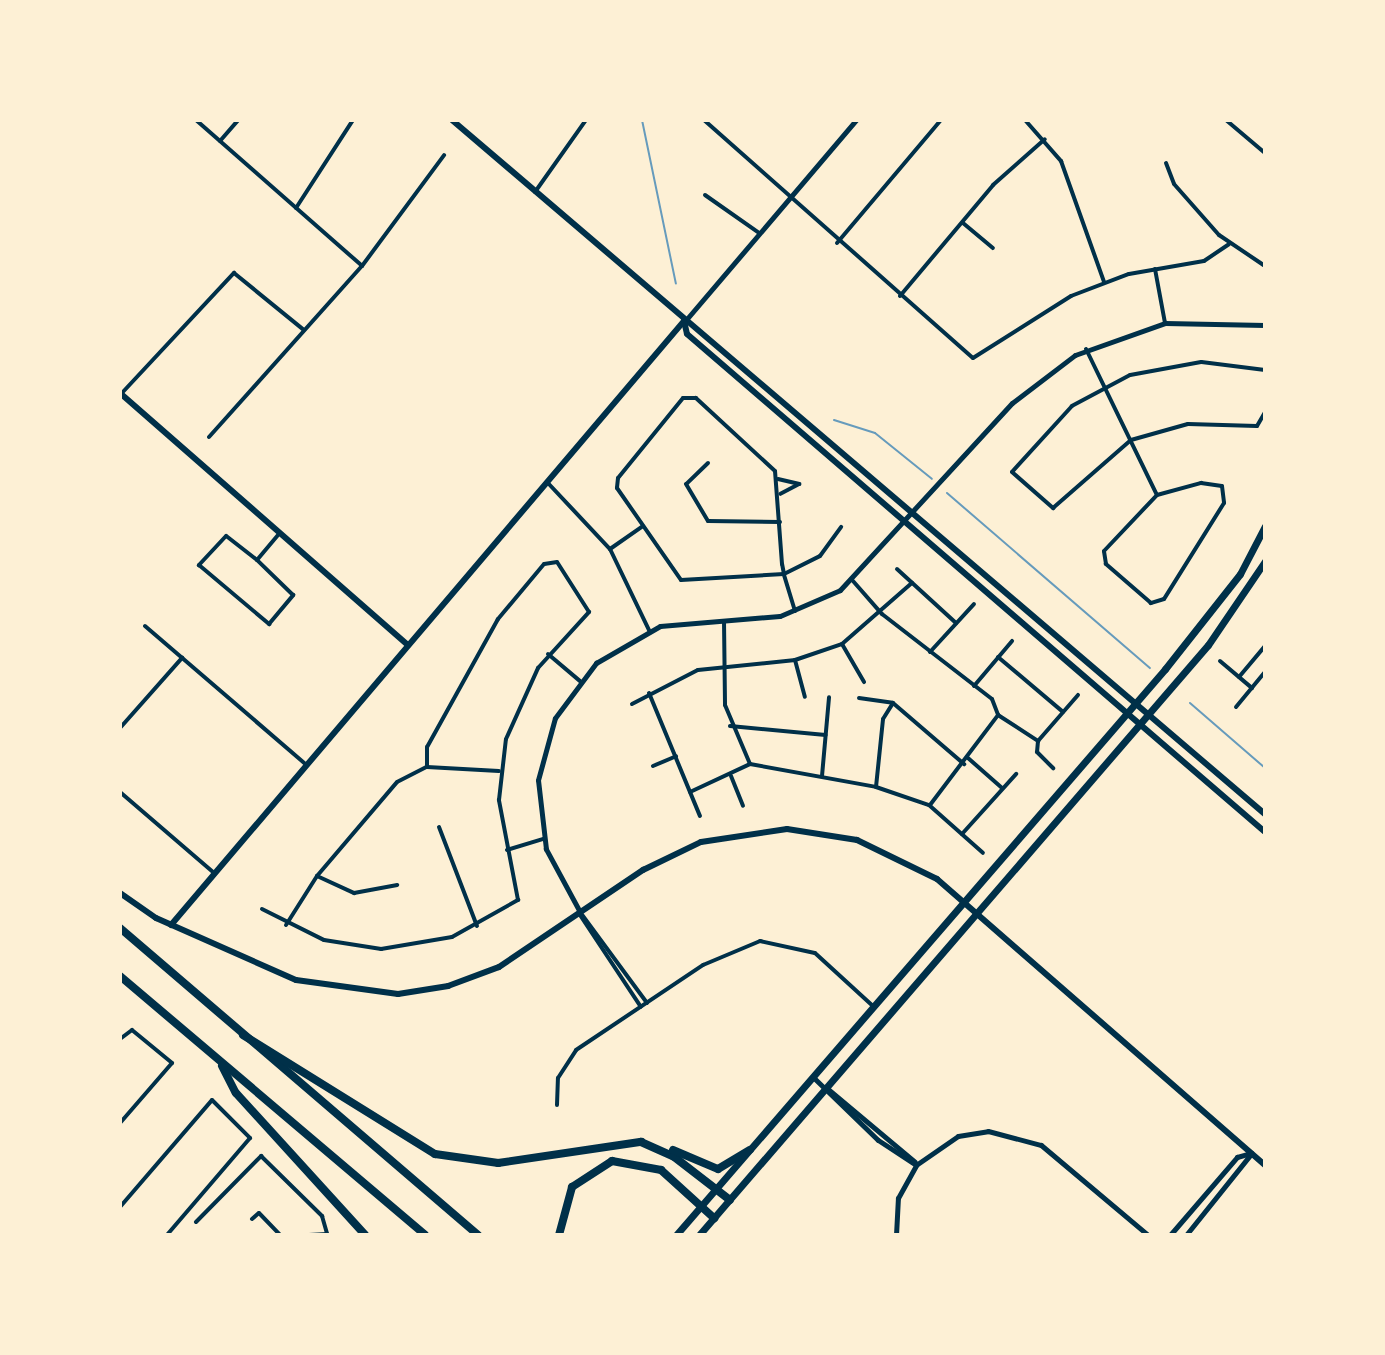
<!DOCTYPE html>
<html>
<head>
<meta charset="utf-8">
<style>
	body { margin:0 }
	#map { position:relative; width:1385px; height:1355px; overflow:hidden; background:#fdf0d5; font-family:Mulish,sans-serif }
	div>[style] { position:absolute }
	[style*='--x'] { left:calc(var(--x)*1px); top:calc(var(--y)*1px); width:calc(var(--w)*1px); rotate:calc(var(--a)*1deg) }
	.stream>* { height:2px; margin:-1px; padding:0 1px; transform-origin:1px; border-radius:1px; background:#669bbc }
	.minor>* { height:4px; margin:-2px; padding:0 2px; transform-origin:2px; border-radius:2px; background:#003049 }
	.tertiary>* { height:5px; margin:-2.5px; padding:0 2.5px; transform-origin:2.5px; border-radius:2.5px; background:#003049 }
	.secondary>* { height:6px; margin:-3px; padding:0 3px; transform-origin:3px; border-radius:3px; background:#003049 }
	.primary>* { height:7px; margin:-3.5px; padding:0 3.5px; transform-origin:3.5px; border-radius:3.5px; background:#003049 }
	.motorway>* { height:8px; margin:-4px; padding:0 4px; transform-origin:4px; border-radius:4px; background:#003049 }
	span { translate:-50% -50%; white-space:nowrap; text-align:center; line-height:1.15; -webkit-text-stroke:6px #fdf0d5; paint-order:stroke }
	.frame { position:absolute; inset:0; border:122px solid #fdf0d5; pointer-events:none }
</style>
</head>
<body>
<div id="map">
	<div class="stream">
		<div style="--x:642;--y:120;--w:167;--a:78.3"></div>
		<div style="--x:834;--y:420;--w:43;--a:17.6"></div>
		<div style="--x:875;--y:433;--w:73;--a:38.9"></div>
		<div style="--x:947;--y:493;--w:268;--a:40.8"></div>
		<div style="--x:1190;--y:703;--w:99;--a:40.9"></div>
	</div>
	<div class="minor">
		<div style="--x:196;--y:120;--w:221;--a:41.3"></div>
		<div style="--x:704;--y:120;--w:359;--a:41.5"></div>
		<div style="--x:973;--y:358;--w:116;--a:-32.3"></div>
		<div style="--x:1071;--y:296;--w:62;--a:-20.8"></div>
		<div style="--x:1129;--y:274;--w:76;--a:-9.8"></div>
		<div style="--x:1204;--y:261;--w:30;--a:-34"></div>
		<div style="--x:1025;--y:120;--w:55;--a:48.7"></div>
		<div style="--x:1061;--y:161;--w:128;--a:70.4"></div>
		<div style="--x:1226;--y:120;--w:51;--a:40.2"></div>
		<div style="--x:220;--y:141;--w:28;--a:-49"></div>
		<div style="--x:1166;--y:163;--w:22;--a:69"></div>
		<div style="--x:1174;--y:184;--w:68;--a:48.6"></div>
		<div style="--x:1219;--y:235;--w:55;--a:34"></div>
		<div style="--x:535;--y:192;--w:88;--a:-54.7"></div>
		<div style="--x:705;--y:195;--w:66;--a:35.1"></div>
		<div style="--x:296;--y:208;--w:105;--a:-57.1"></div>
		<div style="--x:963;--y:223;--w:39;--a:40"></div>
		<div style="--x:837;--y:243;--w:161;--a:-49.8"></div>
		<div style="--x:1155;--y:269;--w:55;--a:79.5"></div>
		<div style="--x:900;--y:296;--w:145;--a:-50"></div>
		<div style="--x:993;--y:185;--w:69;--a:-41.5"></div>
		<div style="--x:1086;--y:349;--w:162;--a:64.1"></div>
		<div style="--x:1265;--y:370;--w:64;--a:-172.9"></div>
		<div style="--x:1201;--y:362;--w:72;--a:169.6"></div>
		<div style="--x:1130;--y:375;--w:66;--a:151.9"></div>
		<div style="--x:1072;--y:406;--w:89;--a:132.3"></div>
		<div style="--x:1012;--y:472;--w:55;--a:41.3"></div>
		<div style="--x:1053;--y:508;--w:103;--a:-41.1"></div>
		<div style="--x:1131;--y:440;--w:59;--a:-15.7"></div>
		<div style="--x:1188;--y:424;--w:69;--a:1.7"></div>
		<div style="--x:1257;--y:426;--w:16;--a:-60"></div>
		<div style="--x:121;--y:394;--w:166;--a:-47"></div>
		<div style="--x:234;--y:273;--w:90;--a:39.2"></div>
		<div style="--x:209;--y:437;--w:229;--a:-48.2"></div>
		<div style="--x:362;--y:266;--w:138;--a:-53.5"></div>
		<div style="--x:708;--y:463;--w:30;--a:136"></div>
		<div style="--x:686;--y:484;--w:43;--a:59.3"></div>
		<div style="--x:708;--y:521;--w:72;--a:0.8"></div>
		<div style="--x:778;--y:479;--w:22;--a:13"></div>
		<div style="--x:799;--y:484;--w:21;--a:152"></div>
		<div style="--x:547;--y:482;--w:92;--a:46.8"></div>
		<div style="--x:610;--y:549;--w:90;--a:64.3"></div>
		<div style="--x:1201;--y:483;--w:21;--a:8"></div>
		<div style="--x:1222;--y:486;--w:17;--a:83"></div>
		<div style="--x:1224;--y:503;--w:113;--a:122"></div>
		<div style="--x:1164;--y:599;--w:14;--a:163"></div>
		<div style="--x:1151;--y:603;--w:60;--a:-139.1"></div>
		<div style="--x:1106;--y:564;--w:13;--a:-99"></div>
		<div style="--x:1104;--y:551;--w:77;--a:-46.6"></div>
		<div style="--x:1157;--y:495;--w:46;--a:-15.3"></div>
		<div style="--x:610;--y:549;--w:40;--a:-34.9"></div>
		<div style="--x:257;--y:560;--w:39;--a:-142"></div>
		<div style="--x:226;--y:536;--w:40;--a:133"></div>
		<div style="--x:199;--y:565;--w:92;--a:40.1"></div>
		<div style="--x:269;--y:624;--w:38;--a:-50"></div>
		<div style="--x:293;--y:595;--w:50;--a:-135.8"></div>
		<div style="--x:257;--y:560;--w:35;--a:-50"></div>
		<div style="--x:897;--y:569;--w:80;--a:42.5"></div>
		<div style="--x:853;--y:581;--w:44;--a:48.7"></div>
		<div style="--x:882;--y:614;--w:139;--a:37.7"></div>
		<div style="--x:992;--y:699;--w:17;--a:69"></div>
		<div style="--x:998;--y:715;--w:48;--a:33"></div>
		<div style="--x:1038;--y:741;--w:11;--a:95"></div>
		<div style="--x:1037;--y:752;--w:23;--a:45"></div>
		<div style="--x:795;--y:611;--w:39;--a:-107"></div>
		<div style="--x:784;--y:574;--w:10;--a:-101"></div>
		<div style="--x:782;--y:564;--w:93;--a:-94.3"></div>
		<div style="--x:775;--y:471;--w:108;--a:-137.3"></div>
		<div style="--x:696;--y:398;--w:13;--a:180"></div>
		<div style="--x:683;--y:398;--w:103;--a:129.1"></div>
		<div style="--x:618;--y:478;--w:10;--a:96"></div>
		<div style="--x:617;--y:488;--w:112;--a:55.2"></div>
		<div style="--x:681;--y:580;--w:103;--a:-3.3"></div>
		<div style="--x:784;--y:574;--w:40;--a:-26.6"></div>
		<div style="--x:820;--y:556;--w:36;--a:-54"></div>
		<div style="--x:724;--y:621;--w:84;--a:89.3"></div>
		<div style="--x:725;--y:705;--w:64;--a:67"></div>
		<div style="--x:750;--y:764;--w:128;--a:10.3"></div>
		<div style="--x:876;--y:787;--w:56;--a:18.8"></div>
		<div style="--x:929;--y:805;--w:72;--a:41.6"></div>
		<div style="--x:145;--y:626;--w:210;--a:40.7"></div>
		<div style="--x:842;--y:644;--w:44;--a:59.9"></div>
		<div style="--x:930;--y:652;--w:65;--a:-47.5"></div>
		<div style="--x:548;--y:654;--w:42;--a:40.2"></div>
		<div style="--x:998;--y:657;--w:85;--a:40.2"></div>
		<div style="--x:795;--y:660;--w:38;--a:75"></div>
		<div style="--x:1220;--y:661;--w:42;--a:40.2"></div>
		<div style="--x:1239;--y:677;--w:40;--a:-50"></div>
		<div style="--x:974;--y:686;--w:59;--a:-49.8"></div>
		<div style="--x:649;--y:693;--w:133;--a:67.5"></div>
		<div style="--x:859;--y:698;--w:34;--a:8"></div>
		<div style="--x:893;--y:703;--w:94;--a:40.7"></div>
		<div style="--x:632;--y:704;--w:74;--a:-27.3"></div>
		<div style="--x:698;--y:670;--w:98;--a:-5.9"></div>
		<div style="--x:795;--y:660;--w:50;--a:-18.8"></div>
		<div style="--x:842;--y:644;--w:93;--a:-41.1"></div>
		<div style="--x:1236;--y:707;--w:45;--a:-50.4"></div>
		<div style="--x:730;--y:726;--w:96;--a:5.4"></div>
		<div style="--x:120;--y:728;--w:94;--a:-48.5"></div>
		<div style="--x:1038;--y:741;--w:61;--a:-49"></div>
		<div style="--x:968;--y:758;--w:45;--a:41.4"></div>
		<div style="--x:653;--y:766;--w:25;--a:-23"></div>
		<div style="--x:731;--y:776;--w:32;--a:68"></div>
		<div style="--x:822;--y:776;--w:79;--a:-84.9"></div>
		<div style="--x:876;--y:787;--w:68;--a:-84.1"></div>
		<div style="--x:883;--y:719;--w:19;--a:-58"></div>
		<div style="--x:120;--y:792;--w:123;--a:40.7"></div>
		<div style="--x:690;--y:792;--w:66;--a:-25"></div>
		<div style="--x:930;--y:805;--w:113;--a:-52.9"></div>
		<div style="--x:439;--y:827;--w:106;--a:69"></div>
		<div style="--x:962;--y:834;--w:81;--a:-48"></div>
		<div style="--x:507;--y:850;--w:38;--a:-17"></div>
		<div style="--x:317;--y:876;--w:41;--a:24.7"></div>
		<div style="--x:354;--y:893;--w:44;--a:-10.5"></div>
		<div style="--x:262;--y:909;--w:69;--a:26.6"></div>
		<div style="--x:324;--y:940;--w:58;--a:9"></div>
		<div style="--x:381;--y:949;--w:72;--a:-9.6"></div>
		<div style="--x:452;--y:937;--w:76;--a:-29.3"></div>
		<div style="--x:518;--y:900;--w:102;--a:-100.8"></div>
		<div style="--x:499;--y:800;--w:61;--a:-83.5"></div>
		<div style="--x:506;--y:739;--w:78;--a:-65.7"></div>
		<div style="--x:538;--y:668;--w:76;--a:-47.7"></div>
		<div style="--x:589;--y:612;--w:59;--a:-122.6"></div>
		<div style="--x:557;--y:562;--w:13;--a:171"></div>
		<div style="--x:544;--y:564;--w:72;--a:129.9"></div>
		<div style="--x:498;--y:619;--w:146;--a:119"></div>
		<div style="--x:427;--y:747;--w:20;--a:90"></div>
		<div style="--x:580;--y:912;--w:113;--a:53.6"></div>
		<div style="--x:580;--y:915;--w:110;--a:56.5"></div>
		<div style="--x:286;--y:925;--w:58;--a:-57.7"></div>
		<div style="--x:317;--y:876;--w:123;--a:-49.6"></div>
		<div style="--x:397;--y:782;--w:34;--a:-27"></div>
		<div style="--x:427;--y:767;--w:72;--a:3.2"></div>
		<div style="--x:120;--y:1039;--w:15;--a:-37"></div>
		<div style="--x:132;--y:1030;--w:52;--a:39.5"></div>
		<div style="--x:172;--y:1063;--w:79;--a:130.9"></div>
		<div style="--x:557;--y:1105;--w:27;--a:-88"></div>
		<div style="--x:558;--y:1078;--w:33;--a:-57"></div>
		<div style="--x:576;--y:1050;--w:153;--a:-33.8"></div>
		<div style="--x:703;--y:965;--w:62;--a:-22.8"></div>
		<div style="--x:760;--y:941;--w:56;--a:12.3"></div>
		<div style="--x:815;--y:953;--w:80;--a:42.5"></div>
		<div style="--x:120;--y:1207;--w:141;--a:-49.3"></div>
		<div style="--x:212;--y:1100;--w:54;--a:45"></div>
		<div style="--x:250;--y:1138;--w:128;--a:130.6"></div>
		<div style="--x:252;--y:1219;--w:9;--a:-41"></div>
		<div style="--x:259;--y:1213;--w:30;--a:46"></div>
		<div style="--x:196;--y:1222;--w:93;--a:-45.4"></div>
		<div style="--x:261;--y:1156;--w:86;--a:44.5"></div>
		<div style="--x:322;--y:1216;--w:19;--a:74"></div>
		<div style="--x:309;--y:1235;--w:18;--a:-3"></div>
	</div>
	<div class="tertiary">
		<div style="--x:685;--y:321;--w:264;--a:-49.6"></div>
		<div style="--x:580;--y:912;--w:72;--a:-118.4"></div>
		<div style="--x:546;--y:849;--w:69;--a:-96.6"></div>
		<div style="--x:538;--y:780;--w:64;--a:-74.7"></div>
		<div style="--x:555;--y:718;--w:69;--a:-53.3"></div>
		<div style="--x:596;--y:663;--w:74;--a:-30"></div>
		<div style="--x:660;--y:626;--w:120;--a:-4.8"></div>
		<div style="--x:780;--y:616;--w:65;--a:-23.4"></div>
		<div style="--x:840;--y:590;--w:254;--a:-47.4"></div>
		<div style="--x:1012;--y:403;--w:79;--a:-37.3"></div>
		<div style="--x:1075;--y:355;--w:96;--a:-19.6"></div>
		<div style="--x:1165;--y:323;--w:100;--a:1.1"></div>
		<div style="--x:814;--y:1078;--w:89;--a:44.1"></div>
		<div style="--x:878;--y:1140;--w:45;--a:33.3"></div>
		<div style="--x:829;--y:1090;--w:112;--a:39.9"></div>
		<div style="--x:896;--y:1235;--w:37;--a:-87"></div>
		<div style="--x:898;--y:1198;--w:38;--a:-61"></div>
		<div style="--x:916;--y:1165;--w:51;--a:-34.6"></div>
		<div style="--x:958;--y:1136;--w:30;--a:-9"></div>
		<div style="--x:988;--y:1131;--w:55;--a:14.8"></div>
		<div style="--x:1041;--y:1145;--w:140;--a:40.1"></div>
		<div style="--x:1170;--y:1235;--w:103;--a:-49.3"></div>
		<div style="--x:1237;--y:1157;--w:15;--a:-16"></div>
		<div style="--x:1186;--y:1235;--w:104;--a:-51.3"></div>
	</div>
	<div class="secondary">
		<div style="--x:452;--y:120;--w:1069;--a:40.49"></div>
		<div style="--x:684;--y:321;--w:13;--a:77"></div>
		<div style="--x:687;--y:334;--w:763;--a:40.75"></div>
		<div style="--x:120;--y:393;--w:381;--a:41.2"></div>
		<div style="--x:120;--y:893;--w:44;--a:34.8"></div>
		<div style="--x:156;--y:918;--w:153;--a:23.9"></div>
		<div style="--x:296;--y:980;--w:103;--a:7.8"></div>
		<div style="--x:398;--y:994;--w:51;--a:-9.1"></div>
		<div style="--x:448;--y:986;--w:54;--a:-20.4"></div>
		<div style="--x:499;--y:967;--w:174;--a:-34"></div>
		<div style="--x:643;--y:870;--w:64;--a:-25.8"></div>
		<div style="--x:701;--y:842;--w:87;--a:-8.6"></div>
		<div style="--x:787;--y:829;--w:71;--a:8.9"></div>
		<div style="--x:857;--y:840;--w:89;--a:26"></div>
		<div style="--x:937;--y:879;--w:435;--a:41.1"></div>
		<div style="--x:171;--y:925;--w:792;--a:-49.66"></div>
	</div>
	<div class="primary">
		<div style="--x:676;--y:1235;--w:748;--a:-49.17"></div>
		<div style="--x:1165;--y:669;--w:121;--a:-51.7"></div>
		<div style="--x:1240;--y:574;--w:54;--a:-62.5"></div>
		<div style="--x:699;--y:1235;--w:779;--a:-49.22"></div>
		<div style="--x:1208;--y:645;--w:102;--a:-55.8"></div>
	</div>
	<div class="motorway">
		<div style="--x:120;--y:928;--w:472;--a:40.6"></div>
		<div style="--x:120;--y:976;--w:400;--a:40.3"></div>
		<div style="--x:243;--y:1035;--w:226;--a:31.8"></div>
		<div style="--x:435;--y:1154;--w:64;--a:8.1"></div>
		<div style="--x:498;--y:1163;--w:145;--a:-8.4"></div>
		<div style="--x:641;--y:1142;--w:35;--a:24"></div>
		<div style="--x:673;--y:1156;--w:72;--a:37.7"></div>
		<div style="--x:222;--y:1066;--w:30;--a:63"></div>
		<div style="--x:236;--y:1093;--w:192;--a:47.7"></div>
		<div style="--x:673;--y:1150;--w:49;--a:22.9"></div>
		<div style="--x:718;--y:1169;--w:37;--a:-31"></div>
		<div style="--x:559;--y:1235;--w:50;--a:-74.8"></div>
		<div style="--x:572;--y:1187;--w:48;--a:-33"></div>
		<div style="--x:612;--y:1161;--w:50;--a:10.4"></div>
		<div style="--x:661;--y:1170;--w:72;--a:42.2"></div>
	</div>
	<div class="frame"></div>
</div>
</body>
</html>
